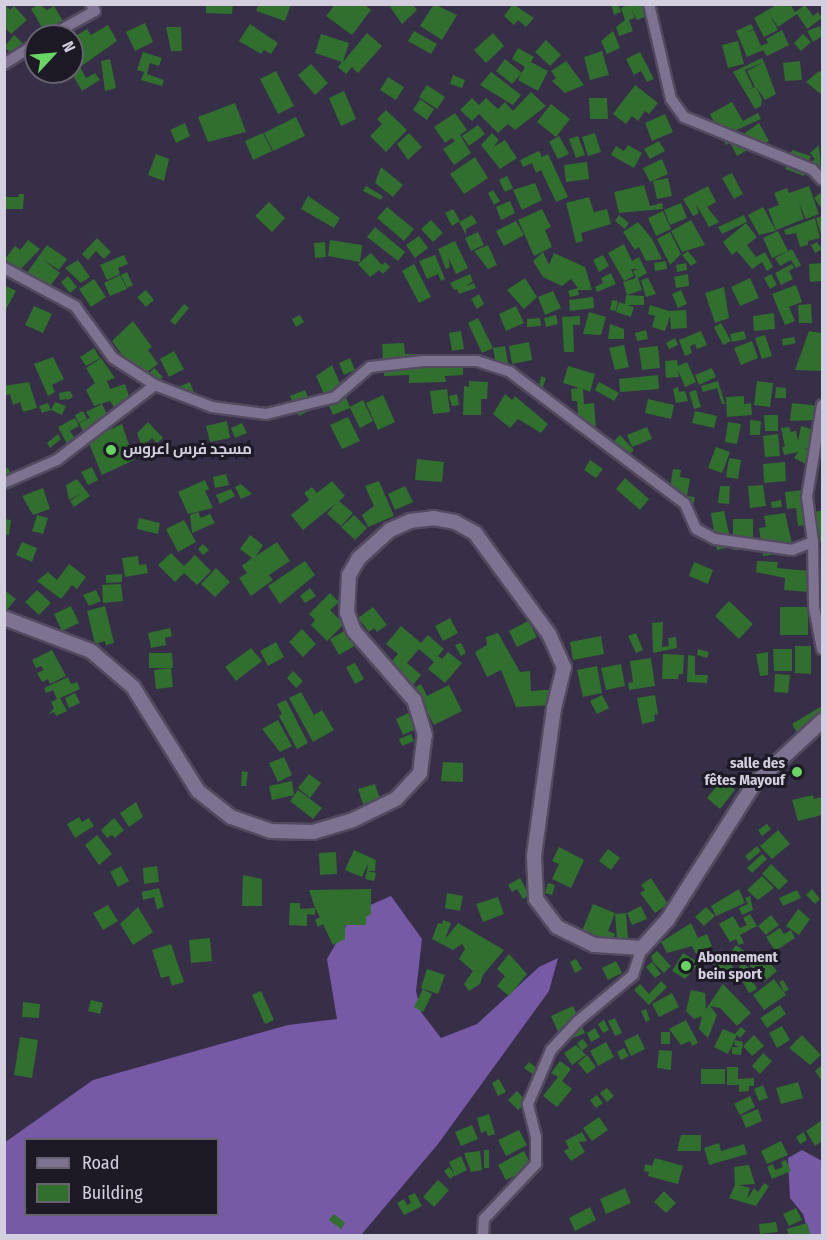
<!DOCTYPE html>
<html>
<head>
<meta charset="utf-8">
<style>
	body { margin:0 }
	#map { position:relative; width:827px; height:1240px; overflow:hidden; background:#372e48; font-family:"Fira Sans Condensed",Cairo,sans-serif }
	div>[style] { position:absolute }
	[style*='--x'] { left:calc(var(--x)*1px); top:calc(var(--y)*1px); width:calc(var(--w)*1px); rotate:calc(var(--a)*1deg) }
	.forest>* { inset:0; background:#775aa6 }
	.building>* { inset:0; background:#306f2e }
	.roads { filter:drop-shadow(2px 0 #524a5f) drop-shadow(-2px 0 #524a5f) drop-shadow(0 2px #524a5f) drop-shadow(0 -2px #524a5f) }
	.minor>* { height:10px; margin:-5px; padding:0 5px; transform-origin:5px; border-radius:5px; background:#7d7390 }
	.tertiary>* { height:14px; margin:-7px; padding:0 7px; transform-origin:7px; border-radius:7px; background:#7d7390 }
	.dots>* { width:16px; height:16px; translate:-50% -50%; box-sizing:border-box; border:3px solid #1d1925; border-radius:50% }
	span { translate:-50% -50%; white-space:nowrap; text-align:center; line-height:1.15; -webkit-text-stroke:6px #1d1925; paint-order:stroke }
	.poi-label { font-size:15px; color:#d4cfdf; font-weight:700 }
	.left { translate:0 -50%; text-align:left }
	.right { translate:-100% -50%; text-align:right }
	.frame { position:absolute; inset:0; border:6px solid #d4cfdf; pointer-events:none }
	.legend { position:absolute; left:24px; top:1138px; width:195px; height:78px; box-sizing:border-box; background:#1d1925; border:2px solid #66626f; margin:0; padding:8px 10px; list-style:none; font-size:18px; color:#d4cfdf }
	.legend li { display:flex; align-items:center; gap:12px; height:30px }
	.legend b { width:30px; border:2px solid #66626f }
	.north { position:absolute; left:24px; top:24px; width:60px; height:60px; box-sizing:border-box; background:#1d1925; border:2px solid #66626f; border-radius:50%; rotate:64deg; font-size:16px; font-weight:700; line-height:24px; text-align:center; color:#d4cfdf }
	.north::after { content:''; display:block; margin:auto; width:21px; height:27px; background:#69d464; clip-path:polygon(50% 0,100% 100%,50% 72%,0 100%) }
</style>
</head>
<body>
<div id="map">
	<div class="forest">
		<div style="clip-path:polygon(evenodd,391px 896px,422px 939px,416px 991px,421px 1012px,441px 1038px,477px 1024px,539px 967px,558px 958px,549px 991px,438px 1144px,361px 1235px,5px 1235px,4px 1143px,93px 1080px,288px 1025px,337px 1019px,327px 959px,354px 912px,391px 896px,26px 1140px,218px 1140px,218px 1214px,26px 1214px,26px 1140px)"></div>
		<div style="clip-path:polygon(802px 1150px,822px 1161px,822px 1235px,809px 1235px,803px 1214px,790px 1198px,788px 1158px)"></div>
	</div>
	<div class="building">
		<div style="clip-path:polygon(4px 4px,10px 10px,14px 6px,27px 20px,11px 34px,4px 27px)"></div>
		<div style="clip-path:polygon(39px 4px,47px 10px,54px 6px,66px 26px,47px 36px,31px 9px)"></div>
		<div style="clip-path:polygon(206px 4px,233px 4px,232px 14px,206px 13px)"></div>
		<div style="clip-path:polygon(259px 4px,291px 4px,285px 21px,256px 11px)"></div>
		<div style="clip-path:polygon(329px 4px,364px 4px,371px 10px,352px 35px,326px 16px,333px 7px)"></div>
		<div style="clip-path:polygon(388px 4px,412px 4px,417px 10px,402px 24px)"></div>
		<div style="clip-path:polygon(434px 4px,457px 15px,442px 40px,420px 26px)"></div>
		<div style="clip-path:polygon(513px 4px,534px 18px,526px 27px,518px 20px,514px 25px,504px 16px)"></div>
		<div style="clip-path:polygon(611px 4px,618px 4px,621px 12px,614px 15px)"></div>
		<div style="clip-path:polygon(630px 4px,642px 4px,647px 16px,637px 20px,631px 8px,635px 18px,629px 20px,633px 31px,619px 36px,616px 27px,625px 20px,621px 8px)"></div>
		<div style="clip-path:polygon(778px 4px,790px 4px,795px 12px,805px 5px,813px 16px,818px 12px,822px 18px,807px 29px,797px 14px,778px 27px,770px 15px,778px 30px,764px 37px,754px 18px)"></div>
		<div style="clip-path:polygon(145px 23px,153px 42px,135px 51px,126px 32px)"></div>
		<div style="clip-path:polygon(250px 24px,278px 43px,271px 54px,264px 50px,261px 54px,239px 41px)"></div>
		<div style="clip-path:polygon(751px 24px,754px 29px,744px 33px,754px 30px,761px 46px,768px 43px,766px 39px,782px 30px,789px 45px,767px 56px,763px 50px,747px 57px,736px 31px)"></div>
		<div style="clip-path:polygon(108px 25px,117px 41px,80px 67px,86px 78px,95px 73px,100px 80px,82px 91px,71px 72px,72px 61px,81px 55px,72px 38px,87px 29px,91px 35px)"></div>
		<div style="clip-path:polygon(820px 26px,822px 36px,813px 42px,807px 31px)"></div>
		<div style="clip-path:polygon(166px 27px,181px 27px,182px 51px,171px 51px)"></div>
		<div style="clip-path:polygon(414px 31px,437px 44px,431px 54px,408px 41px)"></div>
		<div style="clip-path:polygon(613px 31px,620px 48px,607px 54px,601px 41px)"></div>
		<div style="clip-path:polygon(367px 33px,382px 46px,358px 73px,352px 67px,346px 74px,338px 67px,342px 62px,315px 53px,321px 34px,349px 43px,343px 62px)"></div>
		<div style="clip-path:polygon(493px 33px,504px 46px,486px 63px,474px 50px)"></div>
		<div style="clip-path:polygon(803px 34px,811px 42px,801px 51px,794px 43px)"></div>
		<div style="clip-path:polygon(14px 35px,27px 47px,17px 59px,4px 47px)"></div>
		<div style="clip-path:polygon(546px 40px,561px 55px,550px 66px,535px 52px)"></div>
		<div style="clip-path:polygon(738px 41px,744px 64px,728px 68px,722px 45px)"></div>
		<div style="clip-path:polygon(518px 48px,534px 57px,531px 62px,548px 71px,538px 91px,518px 80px,525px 67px,512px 59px)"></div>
		<div style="clip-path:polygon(602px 51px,609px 75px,590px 80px,584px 57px)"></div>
		<div style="clip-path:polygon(143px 52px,162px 58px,159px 66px,150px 63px,147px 74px,164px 80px,162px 86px,141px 80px,144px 72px,137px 70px)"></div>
		<div style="clip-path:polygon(640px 52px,654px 79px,647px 82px,641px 71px,634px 75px,626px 59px)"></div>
		<div style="clip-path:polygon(762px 58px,764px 62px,745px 70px,753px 87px,747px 90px,755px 87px,747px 71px,764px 62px,776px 94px,765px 100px,756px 87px,762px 100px,761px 106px,755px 109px,733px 72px)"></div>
		<div style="clip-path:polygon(110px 59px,116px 88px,105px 91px,101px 61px)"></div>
		<div style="clip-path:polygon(505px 59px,522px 73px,512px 84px,496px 71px)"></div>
		<div style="clip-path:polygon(566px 61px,584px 85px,565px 93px,552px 81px,556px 78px,551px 71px)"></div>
		<div style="clip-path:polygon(800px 61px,802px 80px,785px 81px,783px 63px)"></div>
		<div style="clip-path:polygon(311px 64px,328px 83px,315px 95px,298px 75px)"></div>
		<div style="clip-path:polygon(276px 71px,294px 106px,278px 114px,260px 79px)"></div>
		<div style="clip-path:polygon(819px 71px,822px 73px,822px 95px,806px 82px)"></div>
		<div style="clip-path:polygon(491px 72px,521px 95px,513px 105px,480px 85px)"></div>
		<div style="clip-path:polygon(453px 75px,465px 80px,462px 88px,450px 84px)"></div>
		<div style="clip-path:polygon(388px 77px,404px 87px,396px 100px,380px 90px)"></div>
		<div style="clip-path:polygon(427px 85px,445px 97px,437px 109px,419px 97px)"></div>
		<div style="clip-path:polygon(635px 85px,658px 103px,649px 114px,645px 111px,638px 121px,632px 116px,626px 124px,613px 114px)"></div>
		<div style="clip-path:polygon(344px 91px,356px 119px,341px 126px,329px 98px)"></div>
		<div style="clip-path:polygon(531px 92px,546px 106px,515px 130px,508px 124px,498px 133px,479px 114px,472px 121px,460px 110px,472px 98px,479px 105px,486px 98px,498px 109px,505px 102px,513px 111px)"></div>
		<div style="clip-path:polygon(589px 98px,607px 98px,608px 119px,590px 119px)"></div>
		<div style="clip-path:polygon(420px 99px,434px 109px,427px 120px,413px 110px)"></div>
		<div style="clip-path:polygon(732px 102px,743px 121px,758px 113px,761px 119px,734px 131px,738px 138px,759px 123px,769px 141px,754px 150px,745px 142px,749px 149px,737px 156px,730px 142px,726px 145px,710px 114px)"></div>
		<div style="clip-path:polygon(235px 103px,246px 132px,208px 142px,198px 117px)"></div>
		<div style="clip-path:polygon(551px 104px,570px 119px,556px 137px,537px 122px)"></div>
		<div style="clip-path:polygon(386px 110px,407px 130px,386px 152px,370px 136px,382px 124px,377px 119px)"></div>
		<div style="clip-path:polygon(455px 113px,467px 130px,460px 135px,471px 153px,454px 165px,443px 149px,455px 141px,452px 138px,445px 143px,434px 127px)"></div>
		<div style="clip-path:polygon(665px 114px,673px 132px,652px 141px,645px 123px)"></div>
		<div style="clip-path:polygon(296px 117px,305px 136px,273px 151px,264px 133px)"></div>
		<div style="clip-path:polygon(185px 123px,190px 136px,176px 143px,170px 130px)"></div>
		<div style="clip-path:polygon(478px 125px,485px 134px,469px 146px,462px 136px)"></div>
		<div style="clip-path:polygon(263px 133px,272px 151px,253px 160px,245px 141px)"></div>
		<div style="clip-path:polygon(409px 133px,422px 147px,408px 160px,397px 144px)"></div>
		<div style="clip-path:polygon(492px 133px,499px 140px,493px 147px,505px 140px,517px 158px,500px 169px,481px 145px)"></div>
		<div style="clip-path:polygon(595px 133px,601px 152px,588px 156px,582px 137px)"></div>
		<div style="clip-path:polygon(559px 136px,569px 154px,558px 159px,549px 142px)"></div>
		<div style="clip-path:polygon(578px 136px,585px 155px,576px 158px,569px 139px)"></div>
		<div style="clip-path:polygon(659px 141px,665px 151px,650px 159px,644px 149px)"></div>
		<div style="clip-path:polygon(628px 145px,642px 153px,634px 168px,611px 155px,616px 146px,624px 151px)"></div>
		<div style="clip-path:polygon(819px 145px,822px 182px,808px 164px,804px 176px,785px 169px,792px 150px,811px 156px,808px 164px,815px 159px,810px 153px)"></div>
		<div style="clip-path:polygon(539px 151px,542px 157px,548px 154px,568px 197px,556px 202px,541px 170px,536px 173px,532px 163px,523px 167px,520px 160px)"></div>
		<div style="clip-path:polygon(156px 154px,169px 159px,164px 181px,148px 175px)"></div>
		<div style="clip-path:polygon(475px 157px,488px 178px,464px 194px,450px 174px)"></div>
		<div style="clip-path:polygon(662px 159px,668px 174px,650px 182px,643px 168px)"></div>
		<div style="clip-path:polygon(587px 162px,589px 179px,566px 182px,564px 165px)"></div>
		<div style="clip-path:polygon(381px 167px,403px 185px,393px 197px,375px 183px)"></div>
		<div style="clip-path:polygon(732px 173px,743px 194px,734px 199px,722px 178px)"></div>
		<div style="clip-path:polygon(507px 176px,513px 188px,505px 192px,499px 180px)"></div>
		<div style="clip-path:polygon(668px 178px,672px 196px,657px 199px,653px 181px)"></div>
		<div style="clip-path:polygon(535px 183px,542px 200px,522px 210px,513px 190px)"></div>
		<div style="clip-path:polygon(644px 185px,650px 206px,662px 203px,663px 209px,619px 213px,614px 192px)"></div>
		<div style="clip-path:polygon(366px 186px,383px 196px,381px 200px,363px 191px)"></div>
		<div style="clip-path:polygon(708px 186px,716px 202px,707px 207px,719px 222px,709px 227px,696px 204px,699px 213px,693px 216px,683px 199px)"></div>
		<div style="clip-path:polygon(809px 186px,819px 214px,806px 219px,799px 204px,804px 219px,776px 230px,768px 209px,779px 205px,774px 193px,787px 188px,789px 193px)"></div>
		<div style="clip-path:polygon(493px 190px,500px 201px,494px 205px,488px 193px)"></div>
		<div style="clip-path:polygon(820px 193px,822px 196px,822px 209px,814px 198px)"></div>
		<div style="clip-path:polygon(19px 194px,24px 194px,23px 209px,5px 209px,5px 197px,18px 197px)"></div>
		<div style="clip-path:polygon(308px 196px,340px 218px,334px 228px,301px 209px)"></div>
		<div style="clip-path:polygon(589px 197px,594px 212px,607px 209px,611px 224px,581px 233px,583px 241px,576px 243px,566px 203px)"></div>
		<div style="clip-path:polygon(510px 201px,515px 213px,501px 220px,496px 207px)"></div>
		<div style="clip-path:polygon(269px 202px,285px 218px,272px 232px,255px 216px)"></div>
		<div style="clip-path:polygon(681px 203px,687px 218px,670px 225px,664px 210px)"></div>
		<div style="clip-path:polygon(387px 207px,414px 229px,404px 241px,377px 218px)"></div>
		<div style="clip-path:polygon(763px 207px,776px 231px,759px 235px,748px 215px)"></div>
		<div style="clip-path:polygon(453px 209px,460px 221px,452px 226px,445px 213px)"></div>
		<div style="clip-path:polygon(542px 209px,551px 227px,545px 230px,552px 247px,534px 256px,518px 220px)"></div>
		<div style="clip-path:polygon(663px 211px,671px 229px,656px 236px,648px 218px)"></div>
		<div style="clip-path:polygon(472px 215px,477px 223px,466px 229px,466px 235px,459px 222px)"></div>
		<div style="clip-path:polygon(619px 215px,629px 223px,625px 229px,615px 221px)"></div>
		<div style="clip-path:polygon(744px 215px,747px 222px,722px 234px,718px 227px)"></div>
		<div style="clip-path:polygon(822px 216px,822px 238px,816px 218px)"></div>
		<div style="clip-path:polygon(815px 218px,820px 238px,808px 241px,808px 245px,800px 247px,796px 233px,786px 235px,784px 230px)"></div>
		<div style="clip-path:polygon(431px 220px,443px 233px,433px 242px,421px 229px)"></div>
		<div style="clip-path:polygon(691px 220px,705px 245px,682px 252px,671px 231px)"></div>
		<div style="clip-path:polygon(516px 221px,524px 235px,504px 246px,496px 231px)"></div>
		<div style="clip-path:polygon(638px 222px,652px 239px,662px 259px,646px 261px,639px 247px,635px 250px,623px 232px)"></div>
		<div style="clip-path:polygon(746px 223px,757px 237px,747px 245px,756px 257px,765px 252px,773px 267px,767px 271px,762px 262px,752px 269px,737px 251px,732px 255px,723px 242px)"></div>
		<div style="clip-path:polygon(375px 227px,405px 252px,398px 261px,367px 237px)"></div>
		<div style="clip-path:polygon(778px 231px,788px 251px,772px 258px,763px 238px)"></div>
		<div style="clip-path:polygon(478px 232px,484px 245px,471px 251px,465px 238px)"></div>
		<div style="clip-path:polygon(670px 232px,681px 254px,670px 265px,657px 239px)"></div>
		<div style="clip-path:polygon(419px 236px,428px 248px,415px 258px,406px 245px)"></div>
		<div style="clip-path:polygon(97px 238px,111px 252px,104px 259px,96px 251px,88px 260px,82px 254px)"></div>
		<div style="clip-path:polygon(28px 240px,40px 249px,20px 270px,5px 259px,15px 246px,20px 250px)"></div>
		<div style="clip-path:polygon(330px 240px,362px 245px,360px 262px,328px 256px)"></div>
		<div style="clip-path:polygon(455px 241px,468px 268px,456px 274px,448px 257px,450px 267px,446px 269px,438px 249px)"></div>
		<div style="clip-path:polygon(325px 242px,326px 257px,315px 258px,314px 243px)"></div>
		<div style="clip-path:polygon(817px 242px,822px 249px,815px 253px,811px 245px)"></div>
		<div style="clip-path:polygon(624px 244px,632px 261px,639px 257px,647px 273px,638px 278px,642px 290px,627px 295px,623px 282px,636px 278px,633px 271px,638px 269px,631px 269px,634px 276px,624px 281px,608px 253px)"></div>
		<div style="clip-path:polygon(47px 245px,67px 259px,59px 270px,42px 259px,60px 273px,44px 294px,23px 278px)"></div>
		<div style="clip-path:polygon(488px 245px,497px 265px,488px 269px,474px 251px)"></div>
		<div style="clip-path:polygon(792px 249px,801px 265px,796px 268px,791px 260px,780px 266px,775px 258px)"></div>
		<div style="clip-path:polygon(688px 251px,697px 262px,691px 266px,682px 255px)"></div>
		<div style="clip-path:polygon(543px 252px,549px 265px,554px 253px,585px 267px,592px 290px,578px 290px,579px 295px,570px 297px,568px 291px,578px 288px,571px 279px,562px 286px,543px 277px,533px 261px)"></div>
		<div style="clip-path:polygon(371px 253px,382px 265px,385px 262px,390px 267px,383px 274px,379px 270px,370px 277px,358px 264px)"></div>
		<div style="clip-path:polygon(124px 255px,128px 264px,118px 268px,120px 274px,107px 280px,100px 265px)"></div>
		<div style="clip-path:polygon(435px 255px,445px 279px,441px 281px,438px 274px,427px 279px,419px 261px)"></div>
		<div style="clip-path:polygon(603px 255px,609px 266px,599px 272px,593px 260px)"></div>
		<div style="clip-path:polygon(78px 260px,90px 277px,81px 283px,65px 268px)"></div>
		<div style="clip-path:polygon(666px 261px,667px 269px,655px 271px,654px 263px)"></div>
		<div style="clip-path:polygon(686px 263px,687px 270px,677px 272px,676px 265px)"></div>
		<div style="clip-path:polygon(822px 263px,822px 281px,810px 282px,809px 264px)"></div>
		<div style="clip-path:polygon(414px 264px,431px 297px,419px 303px,402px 271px)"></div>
		<div style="clip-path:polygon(792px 264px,794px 268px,789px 271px,793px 279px,781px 285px,775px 273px)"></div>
		<div style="clip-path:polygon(127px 272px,133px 285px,127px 288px,121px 275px)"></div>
		<div style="clip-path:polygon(611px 273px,616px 284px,597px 292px,595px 287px,603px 283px,601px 278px)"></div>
		<div style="clip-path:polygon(470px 274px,473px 281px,466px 286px,474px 283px,476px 288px,459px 294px,457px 289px,454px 290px,450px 283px)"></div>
		<div style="clip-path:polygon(688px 274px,689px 286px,676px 288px,674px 277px)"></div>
		<div style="clip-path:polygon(771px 274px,777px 285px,770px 289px,764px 278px)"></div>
		<div style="clip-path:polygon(120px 275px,127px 289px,110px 296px,104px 283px)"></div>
		<div style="clip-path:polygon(68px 276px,77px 287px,70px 293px,61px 282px)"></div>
		<div style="clip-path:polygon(525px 278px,537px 297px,524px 309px,507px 290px)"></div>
		<div style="clip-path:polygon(648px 278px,656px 294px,646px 297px,641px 280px)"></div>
		<div style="clip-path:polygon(750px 278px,759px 298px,740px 306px,731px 287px)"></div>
		<div style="clip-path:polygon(94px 279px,106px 297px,91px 307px,79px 289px)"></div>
		<div style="clip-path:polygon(4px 285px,16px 291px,6px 309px,4px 308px)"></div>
		<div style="clip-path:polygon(796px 285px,802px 302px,789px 307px,795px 321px,785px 325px,772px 294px)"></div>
		<div style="clip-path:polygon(724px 287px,729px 318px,715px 323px,705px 293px)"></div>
		<div style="clip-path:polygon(146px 290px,154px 300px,146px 307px,137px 297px)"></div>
		<div style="clip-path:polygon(681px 290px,687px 304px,678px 308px,672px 294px)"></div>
		<div style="clip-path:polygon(553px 291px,561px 308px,545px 315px,538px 297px)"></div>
		<div style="clip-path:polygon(479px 294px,484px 304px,477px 309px,471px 299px)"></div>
		<div style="clip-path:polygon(626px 295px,644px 296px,644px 305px,627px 305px,634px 307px,631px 317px,616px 312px,619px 302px,625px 304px)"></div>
		<div style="clip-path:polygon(593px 297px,594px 308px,570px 311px,569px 300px)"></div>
		<div style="clip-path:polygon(612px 300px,618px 301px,616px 311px,610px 310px)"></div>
		<div style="clip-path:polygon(184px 304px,189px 308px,175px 325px,170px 321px)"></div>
		<div style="clip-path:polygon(811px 304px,812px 323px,799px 323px,798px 305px)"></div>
		<div style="clip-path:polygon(650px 305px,669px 311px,686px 310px,687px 328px,671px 329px,670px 316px,665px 331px,652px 327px,655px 316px,648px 314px)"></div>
		<div style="clip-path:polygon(34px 306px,52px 314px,43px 333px,25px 325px)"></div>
		<div style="clip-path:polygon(516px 306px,524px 323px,506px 331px,499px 314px)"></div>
		<div style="clip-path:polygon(589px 312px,606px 317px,601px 335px,583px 334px)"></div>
		<div style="clip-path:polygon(774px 313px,775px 329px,754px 331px,753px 316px)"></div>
		<div style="clip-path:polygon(300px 315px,304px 322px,296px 327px,292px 319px)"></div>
		<div style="clip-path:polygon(556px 315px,558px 324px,546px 327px,544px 318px)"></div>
		<div style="clip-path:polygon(580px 316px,580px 325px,573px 325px,574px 352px,564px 352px,562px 317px)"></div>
		<div style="clip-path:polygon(478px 318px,493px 348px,482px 353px,468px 323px)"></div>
		<div style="clip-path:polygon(540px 318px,541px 326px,527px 327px,527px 319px)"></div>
		<div style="clip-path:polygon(133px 321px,152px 347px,148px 350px,158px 364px,139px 378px,112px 341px)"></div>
		<div style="clip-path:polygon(721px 323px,731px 341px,723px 345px,714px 327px)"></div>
		<div style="clip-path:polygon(610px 324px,624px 329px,624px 339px,608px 339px)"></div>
		<div style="clip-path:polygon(646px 330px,648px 339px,637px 341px,635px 333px)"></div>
		<div style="clip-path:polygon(461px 331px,464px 349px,452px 351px,449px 333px)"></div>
		<div style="clip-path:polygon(701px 331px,707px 345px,697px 349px,695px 344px,690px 346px,692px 353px,685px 356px,679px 340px)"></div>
		<div style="clip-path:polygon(744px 331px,746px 339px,732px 342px,730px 334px)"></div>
		<div style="clip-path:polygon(809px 331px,822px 333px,822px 371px,795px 370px)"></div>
		<div style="clip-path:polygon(765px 335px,772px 356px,762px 359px,755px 338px)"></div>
		<div style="clip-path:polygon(794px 337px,796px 343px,783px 346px,782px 339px)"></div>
		<div style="clip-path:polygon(675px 338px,678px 345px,669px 349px,666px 343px)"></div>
		<div style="clip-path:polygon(752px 341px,758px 358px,741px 365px,734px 348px)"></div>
		<div style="clip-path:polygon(529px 342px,532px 360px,512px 364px,509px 346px)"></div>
		<div style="clip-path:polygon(404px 343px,405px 354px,463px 354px,463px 375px,445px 376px,446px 382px,409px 383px,409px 375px,384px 376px,382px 344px)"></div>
		<div style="clip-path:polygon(624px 345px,629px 367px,615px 370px,609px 348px)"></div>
		<div style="clip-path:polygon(505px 346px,508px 363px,496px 365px,493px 348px)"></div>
		<div style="clip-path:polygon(658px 346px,660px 368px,642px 370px,639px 348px)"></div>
		<div style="clip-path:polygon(94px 348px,100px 358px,86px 366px,80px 357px)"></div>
		<div style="clip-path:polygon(174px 351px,184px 369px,169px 377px,160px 359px)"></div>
		<div style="clip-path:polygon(53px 357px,64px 379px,52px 385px,55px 392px,48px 396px,34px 364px)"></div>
		<div style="clip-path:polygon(101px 358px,115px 378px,107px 381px,110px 389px,125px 384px,131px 402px,114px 407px,110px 401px,94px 406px,86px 390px,95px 383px,86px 368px)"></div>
		<div style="clip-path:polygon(350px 358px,355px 370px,344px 375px,339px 363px)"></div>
		<div style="clip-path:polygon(677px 360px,678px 366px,687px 362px,696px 382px,685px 387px,678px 370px,679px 377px,666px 378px,665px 361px)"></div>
		<div style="clip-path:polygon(332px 365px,350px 407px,363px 400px,373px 421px,360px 428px,350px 408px,333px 415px,316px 376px)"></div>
		<div style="clip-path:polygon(568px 366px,595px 374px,590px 392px,583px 389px,584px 404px,594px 403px,596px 427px,579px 423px,577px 401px,572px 401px,571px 389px,579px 388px,563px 383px)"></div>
		<div style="clip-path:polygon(154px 368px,163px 377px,155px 384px,147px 376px)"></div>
		<div style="clip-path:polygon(712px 368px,716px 377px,699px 385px,695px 375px)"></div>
		<div style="clip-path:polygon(658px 375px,659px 389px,620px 392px,619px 379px)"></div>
		<div style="clip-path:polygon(541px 376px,546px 378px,542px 390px,549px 392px,545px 404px,536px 401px)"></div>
		<div style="clip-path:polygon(469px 381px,488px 382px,487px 399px,481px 399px,481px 415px,463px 415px,464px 386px,469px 387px)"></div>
		<div style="clip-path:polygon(718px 381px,725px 404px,722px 404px,717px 388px,703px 392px,701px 386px)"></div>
		<div style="clip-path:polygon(757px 381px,773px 383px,770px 407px,754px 405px)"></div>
		<div style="clip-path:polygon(29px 382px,37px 408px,23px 412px,20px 402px,13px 405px,10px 394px,4px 396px,4px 386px)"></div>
		<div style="clip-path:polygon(190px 382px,194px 393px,181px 397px,178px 387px)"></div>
		<div style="clip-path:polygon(599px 382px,619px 393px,614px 401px,595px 390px)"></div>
		<div style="clip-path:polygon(678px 387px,679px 392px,685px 391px,688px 401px,676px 403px,673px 389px)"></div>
		<div style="clip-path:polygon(776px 387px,786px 388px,786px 398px,775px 398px)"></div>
		<div style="clip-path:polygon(447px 389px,450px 412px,433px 414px,430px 391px)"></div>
		<div style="clip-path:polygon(305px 390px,313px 409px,299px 416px,290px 396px)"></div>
		<div style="clip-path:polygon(696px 390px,701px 407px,694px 409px,689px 392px)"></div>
		<div style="clip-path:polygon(70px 391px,73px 397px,67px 400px,64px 393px,66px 399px,60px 400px,59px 393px)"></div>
		<div style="clip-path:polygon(457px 394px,459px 405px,452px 406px,449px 396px)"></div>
		<div style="clip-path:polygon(505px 394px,512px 400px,515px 396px,548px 424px,541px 433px,518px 419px,510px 428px,493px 414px)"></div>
		<div style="clip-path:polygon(383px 395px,395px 422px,378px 430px,366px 403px)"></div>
		<div style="clip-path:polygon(744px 396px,744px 404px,751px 403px,752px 415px,727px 417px,726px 397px)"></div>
		<div style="clip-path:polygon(648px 399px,674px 405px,671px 419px,645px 413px)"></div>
		<div style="clip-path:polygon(55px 402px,66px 406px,62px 415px,51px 410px)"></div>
		<div style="clip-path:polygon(48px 403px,51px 410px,42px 413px,39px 406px)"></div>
		<div style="clip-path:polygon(792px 403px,820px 406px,818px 420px,790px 421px)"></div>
		<div style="clip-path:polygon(102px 404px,113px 426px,107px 431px,122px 424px,134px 460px,102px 475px,88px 441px,100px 435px,99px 431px,86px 437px,79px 423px,90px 418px,86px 412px)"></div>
		<div style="clip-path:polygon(83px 411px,87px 419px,78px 423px,75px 415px)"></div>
		<div style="clip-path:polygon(695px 411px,717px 416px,714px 428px,692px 423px)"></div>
		<div style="clip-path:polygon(764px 415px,778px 415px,778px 431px,765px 431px)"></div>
		<div style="clip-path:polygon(348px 417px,360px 441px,342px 449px,330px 425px)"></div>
		<div style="clip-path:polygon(75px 418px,79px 426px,70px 431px,74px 437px,81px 433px,84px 439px,79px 442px,82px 448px,72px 453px,58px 427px)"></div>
		<div style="clip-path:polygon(750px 420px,761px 421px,760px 435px,750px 435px)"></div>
		<div style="clip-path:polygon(227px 421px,230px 438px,210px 442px,206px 426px)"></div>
		<div style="clip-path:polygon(148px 422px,163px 438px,157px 443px,152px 438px,142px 447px,137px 433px)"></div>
		<div style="clip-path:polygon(728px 422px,741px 424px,737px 444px,725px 442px)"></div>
		<div style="clip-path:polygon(242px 423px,247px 433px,235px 438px,231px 428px)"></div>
		<div style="clip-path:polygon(801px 426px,818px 431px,813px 450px,804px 448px,812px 453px,806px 464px,794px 458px,798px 452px,784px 455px,782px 447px,785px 447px,781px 428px,789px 427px,791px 432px,796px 431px,798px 441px)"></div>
		<div style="clip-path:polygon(647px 427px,652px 439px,632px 447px,627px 435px)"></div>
		<div style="clip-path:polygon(58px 434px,61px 439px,50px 448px,47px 443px)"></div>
		<div style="clip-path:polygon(778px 434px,780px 456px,765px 457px,763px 436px)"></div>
		<div style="clip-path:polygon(620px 435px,634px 450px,621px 462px,607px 448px)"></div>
		<div style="clip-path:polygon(716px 447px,730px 452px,722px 473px,708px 468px)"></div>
		<div style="clip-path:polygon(729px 458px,741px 460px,738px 479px,726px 477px)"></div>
		<div style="clip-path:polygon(417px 459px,444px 462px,442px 482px,415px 480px)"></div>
		<div style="clip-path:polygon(590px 460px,603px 469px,596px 478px,584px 470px)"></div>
		<div style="clip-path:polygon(785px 462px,786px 481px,764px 483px,763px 464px)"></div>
		<div style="clip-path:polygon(92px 467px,98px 480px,88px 485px,81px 472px)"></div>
		<div style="clip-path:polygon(8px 468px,16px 486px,4px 491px,4px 469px)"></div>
		<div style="clip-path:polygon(673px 469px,681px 470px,680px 477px,690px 479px,687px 496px,695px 497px,692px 511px,685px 510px,687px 497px,669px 494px)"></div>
		<div style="clip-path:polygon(226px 474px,229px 485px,215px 488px,213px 477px)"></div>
		<div style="clip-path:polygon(625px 478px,649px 499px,640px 510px,616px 489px)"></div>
		<div style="clip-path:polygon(77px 479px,90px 496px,74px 507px,70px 501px,81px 494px,69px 500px,66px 485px)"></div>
		<div style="clip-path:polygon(205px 480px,209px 489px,205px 491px,213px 508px,188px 514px,178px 492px)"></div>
		<div style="clip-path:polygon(332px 481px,345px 496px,339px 501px,353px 513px,341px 526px,327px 514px,335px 504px,303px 530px,291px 515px,309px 500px,304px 493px,312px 487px,317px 493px)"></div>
		<div style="clip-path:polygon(379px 481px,394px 516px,368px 527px,362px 515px,374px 506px,365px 486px)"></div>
		<div style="clip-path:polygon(241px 484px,252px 494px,241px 499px,235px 487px)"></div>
		<div style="clip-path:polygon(763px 485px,766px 506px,750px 508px,748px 486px)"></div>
		<div style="clip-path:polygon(405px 486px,413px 502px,395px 510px,388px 494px)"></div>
		<div style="clip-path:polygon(720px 486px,730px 486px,729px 504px,718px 503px)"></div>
		<div style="clip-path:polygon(43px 488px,50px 509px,33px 515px,22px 496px)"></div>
		<div style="clip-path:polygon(231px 489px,235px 496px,220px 504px,216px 495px)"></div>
		<div style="clip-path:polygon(803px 490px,807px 525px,798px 526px,796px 508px,787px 509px,785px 492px)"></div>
		<div style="clip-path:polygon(781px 500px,782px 507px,772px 508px,771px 502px)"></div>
		<div style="clip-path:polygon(822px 510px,822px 545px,821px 545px,815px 512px)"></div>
		<div style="clip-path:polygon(724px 511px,732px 547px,717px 550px,711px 513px)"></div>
		<div style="clip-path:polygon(198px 512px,201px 518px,210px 514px,215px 523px,192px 533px,190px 515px)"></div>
		<div style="clip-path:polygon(785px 513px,794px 552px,763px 556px,759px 528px,766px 527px,764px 516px)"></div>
		<div style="clip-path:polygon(37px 515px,48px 518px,43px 534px,32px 531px)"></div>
		<div style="clip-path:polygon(354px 515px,367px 528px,355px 540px,341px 527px)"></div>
		<div style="clip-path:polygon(139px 518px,160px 523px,158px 534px,137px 529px)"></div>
		<div style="clip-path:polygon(4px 519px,11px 520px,9px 535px,4px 534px)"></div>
		<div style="clip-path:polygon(733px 519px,753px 519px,753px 550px,733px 550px)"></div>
		<div style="clip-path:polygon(184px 520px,196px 542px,178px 552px,166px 529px)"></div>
		<div style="clip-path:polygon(250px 535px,263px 545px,256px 556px,277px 542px,290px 561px,269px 575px,273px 580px,251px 596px,239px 578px,247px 573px,242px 566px,252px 558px,240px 549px)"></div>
		<div style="clip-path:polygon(22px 542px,37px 548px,32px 562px,16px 555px)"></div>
		<div style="clip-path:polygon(203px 544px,209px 550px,203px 555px,198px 549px)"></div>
		<div style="clip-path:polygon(171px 553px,184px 566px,195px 555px,211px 571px,197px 585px,184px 573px,175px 582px,158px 565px)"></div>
		<div style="clip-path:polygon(138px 556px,139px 565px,146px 564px,148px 573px,125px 577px,122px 558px)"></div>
		<div style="clip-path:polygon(305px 561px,315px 575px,280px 604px,268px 586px)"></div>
		<div style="clip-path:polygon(757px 561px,778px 562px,777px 568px,810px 571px,808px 592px,784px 590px,785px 578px,756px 572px)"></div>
		<div style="clip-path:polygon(694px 562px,713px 570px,708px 584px,689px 576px)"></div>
		<div style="clip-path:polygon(69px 564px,86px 577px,77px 589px,72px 585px,61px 599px,37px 581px,48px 572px,57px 580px)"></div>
		<div style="clip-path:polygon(216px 568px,230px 582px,215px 597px,201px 584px)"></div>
		<div style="clip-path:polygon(122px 574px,122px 582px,106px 583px,106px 575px)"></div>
		<div style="clip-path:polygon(121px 584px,123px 601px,103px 603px,102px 585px)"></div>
		<div style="clip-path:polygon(310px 588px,316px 596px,305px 603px,300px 596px)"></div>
		<div style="clip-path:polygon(4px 590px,16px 599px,4px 613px)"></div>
		<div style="clip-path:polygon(37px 590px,51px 603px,39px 615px,25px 602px)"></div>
		<div style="clip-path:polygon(96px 590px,101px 601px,89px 606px,83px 595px)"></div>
		<div style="clip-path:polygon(330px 593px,339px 602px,330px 610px,344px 624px,327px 641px,311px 625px,315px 620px,309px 614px)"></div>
		<div style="clip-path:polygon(729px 601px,753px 624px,739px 639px,715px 616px)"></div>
		<div style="clip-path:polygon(71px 606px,79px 623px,62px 631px,54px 614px)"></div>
		<div style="clip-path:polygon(105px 606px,114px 643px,106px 645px,105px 641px,95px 644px,87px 611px)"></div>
		<div style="clip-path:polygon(373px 607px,387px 625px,377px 632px,374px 628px,369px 632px,358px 618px)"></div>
		<div style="clip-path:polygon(780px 607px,808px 607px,808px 635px,780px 635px)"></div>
		<div style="clip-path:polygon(450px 618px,458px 633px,443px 641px,435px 626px)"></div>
		<div style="clip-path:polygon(528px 621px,537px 637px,517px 647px,509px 631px)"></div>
		<div style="clip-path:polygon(663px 622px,662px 647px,669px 646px,668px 638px,676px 637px,677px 648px,653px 653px,652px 623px)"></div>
		<div style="clip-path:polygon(401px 626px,421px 643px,428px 635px,444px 649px,438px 656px,442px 659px,448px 652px,462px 663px,445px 683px,428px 669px,434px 662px,419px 649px,407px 663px,421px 675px,413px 685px,389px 664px,398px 654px,386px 644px)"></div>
		<div style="clip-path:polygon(170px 628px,172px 636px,165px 638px,166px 645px,151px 648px,148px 633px)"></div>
		<div style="clip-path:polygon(302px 629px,316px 644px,303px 657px,289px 642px)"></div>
		<div style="clip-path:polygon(348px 629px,356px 645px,339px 655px,330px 639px)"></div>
		<div style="clip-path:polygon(498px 633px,520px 672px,530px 671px,531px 691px,558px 689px,552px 705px,516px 707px,501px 670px,487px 677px,475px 652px,487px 645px,486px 637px)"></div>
		<div style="clip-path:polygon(636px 633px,643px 650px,636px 653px,628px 636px)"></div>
		<div style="clip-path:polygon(601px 636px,604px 654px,573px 660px,570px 642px)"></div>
		<div style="clip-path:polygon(276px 642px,284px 657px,268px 666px,260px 651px)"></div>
		<div style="clip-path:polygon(461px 643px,466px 653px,461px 656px,455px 645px)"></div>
		<div style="clip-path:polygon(795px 646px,811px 646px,811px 674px,795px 673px)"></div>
		<div style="clip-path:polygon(251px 648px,262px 661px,236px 681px,225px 667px)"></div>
		<div style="clip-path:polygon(698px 649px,709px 652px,707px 658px,697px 655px)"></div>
		<div style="clip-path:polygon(773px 649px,792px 649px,792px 671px,774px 671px)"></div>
		<div style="clip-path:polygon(52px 650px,66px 676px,50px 684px,48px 679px,42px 682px,37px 673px,44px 670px,41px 666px,36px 668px,32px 660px)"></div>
		<div style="clip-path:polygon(768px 652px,768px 675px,760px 676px,756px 654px)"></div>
		<div style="clip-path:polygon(149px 653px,172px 653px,173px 668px,149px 668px)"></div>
		<div style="clip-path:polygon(663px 654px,684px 655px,683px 674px,679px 674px,678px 679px,662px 679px)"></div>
		<div style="clip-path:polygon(688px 655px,695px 656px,695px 675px,708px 675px,707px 683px,687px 682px)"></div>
		<div style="clip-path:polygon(651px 658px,655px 686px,629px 690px,628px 683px,633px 682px,630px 661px)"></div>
		<div style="clip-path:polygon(355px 663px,364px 679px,355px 684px,346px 667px)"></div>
		<div style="clip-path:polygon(621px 664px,625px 686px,606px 690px,601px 668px)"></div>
		<div style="clip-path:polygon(597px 666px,602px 693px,583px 697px,577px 670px)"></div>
		<div style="clip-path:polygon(171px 668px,173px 687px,156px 689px,154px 670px)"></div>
		<div style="clip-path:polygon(293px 671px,303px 681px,296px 688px,287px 678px)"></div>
		<div style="clip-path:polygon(775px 674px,790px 675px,788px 693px,774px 692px)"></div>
		<div style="clip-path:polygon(68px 677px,71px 684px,77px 682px,80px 689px,60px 698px,67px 711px,56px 716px,54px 712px,48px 715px,54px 708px,51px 702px,57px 699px,53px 690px,46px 693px,44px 688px)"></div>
		<div style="clip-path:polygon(421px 684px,427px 696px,449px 685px,462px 711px,434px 725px,414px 688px)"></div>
		<div style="clip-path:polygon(301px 692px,314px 715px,322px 710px,334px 730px,313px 742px,289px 698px)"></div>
		<div style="clip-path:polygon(75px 693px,80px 703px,69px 708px,65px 698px)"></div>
		<div style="clip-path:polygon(602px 695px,609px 708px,597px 714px,590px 701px)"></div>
		<div style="clip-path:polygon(655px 695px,658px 714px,654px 715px,655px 721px,642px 724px,637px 698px)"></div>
		<div style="clip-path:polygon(286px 700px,308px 743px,297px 749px,279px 716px,282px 714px,277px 704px)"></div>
		<div style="clip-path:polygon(822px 706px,822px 719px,798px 734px,792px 724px)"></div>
		<div style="clip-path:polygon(408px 713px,416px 729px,403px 735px,396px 719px)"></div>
		<div style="clip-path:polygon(278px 720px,292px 746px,280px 752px,262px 729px)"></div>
		<div style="clip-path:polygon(411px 734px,414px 741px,402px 746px,399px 739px)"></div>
		<div style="clip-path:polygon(284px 757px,292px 775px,278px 782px,269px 763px)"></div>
		<div style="clip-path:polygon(443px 762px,463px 763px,463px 782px,441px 781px)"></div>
		<div style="clip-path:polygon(242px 771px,248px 772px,246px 786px,241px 786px)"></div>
		<div style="clip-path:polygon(309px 774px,321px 783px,310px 798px,298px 788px)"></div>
		<div style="clip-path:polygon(739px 774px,744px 779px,736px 787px,731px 781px)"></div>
		<div style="clip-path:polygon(724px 777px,735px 790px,720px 809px,707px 798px)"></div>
		<div style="clip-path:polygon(292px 781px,294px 795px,272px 800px,269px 786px)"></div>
		<div style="clip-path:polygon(375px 784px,380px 799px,363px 804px,358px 789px)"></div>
		<div style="clip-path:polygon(298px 790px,322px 808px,313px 819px,290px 801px)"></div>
		<div style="clip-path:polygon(813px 795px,814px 799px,822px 797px,822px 815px,798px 821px,792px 800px)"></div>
		<div style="clip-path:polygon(136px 802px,143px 817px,129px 827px,120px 813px)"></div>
		<div style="clip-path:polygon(79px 817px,82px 822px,89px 818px,94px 826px,75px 838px,67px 824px)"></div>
		<div style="clip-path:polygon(114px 818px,124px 830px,115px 838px,112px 835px,107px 838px,101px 830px)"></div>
		<div style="clip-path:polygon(767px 824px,771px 829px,762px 836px,758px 830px)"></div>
		<div style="clip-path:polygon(778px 830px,790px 844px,772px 859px,760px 846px)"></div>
		<div style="clip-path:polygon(97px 835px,112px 854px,99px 865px,85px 845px)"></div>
		<div style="clip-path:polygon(757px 846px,761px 851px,749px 861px,745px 856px)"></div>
		<div style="clip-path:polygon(559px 847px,584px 860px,571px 888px,552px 879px,559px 864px,552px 861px)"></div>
		<div style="clip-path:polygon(608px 849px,620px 858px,611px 870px,599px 861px)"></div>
		<div style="clip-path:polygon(354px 850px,376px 860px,375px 871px,367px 871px,368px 864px,362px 877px,345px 870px)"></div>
		<div style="clip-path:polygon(336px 852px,337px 874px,320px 875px,319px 853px)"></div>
		<div style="clip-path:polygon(762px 854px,767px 859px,752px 873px,747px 868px)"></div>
		<div style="clip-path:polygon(771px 864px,788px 881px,779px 890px,762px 874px)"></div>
		<div style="clip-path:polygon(121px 866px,129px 881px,118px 887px,110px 872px)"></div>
		<div style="clip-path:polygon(157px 866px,159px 882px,144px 884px,143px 868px)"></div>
		<div style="clip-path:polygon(367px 871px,376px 873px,374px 881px,365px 879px)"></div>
		<div style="clip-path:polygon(243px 875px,262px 879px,262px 906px,242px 906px)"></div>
		<div style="clip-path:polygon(762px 876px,774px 888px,758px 900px,747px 890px)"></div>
		<div style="clip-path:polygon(520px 878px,529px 895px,523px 899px,517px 889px,512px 892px,508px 885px)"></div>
		<div style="clip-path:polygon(651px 878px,668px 904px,655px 913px,640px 893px,645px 890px,641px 885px)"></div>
		<div style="clip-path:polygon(548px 883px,555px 885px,552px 895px,545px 893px)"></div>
		<div style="clip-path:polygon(159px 888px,164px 907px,157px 909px,154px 897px,143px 900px,142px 892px)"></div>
		<div style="clip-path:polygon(371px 889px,371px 914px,366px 917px,366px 925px,345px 925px,345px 939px,333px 945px,323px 924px,318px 927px,315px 920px,320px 917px,315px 908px,315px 915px,307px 914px,307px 926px,289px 925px,290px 903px,300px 903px,300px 909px,315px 908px,309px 890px)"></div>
		<div style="clip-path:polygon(739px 889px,745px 903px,716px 916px,711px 906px)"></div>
		<div style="clip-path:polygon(812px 889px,820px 899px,815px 904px,806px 895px)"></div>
		<div style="clip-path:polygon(797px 890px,801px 898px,783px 906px,779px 898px)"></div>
		<div style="clip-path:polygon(447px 893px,463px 896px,460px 911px,445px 908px)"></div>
		<div style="clip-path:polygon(750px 896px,753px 910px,742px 915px,739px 908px,748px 904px,745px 898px)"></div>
		<div style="clip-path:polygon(498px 897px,504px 914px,483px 922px,476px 904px)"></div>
		<div style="clip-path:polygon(593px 904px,615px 913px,608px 931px,615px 934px,612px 942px,582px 931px)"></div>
		<div style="clip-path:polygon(108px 905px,118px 921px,103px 930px,93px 913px)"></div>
		<div style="clip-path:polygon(641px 906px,647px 919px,632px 925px,627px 913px)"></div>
		<div style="clip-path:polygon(138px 907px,153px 932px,133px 945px,120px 924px)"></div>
		<div style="clip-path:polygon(706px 907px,715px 916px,704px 926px,695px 917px)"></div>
		<div style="clip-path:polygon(798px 909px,810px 919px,799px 935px,786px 926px)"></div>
		<div style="clip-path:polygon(626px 913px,628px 939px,617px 940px,615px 914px)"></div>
		<div style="clip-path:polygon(750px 914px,757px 926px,740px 935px,744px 943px,739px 945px,736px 939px,730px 942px,719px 924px,733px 916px,740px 928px,747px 925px,743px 918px)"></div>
		<div style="clip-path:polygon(771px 915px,779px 925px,766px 935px,758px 926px)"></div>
		<div style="clip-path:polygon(443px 920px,451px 923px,445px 939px,458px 923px,504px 950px,483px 975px,480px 984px,469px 991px,464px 984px,473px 971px,459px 959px,465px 949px,462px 944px,453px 950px,432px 939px,438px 923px,442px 924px)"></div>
		<div style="clip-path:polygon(691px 923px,698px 938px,707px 934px,712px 946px,696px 954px,692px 946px,667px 953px,661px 942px)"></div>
		<div style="clip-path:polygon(780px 928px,784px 934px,791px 930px,795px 938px,775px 951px,766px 937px)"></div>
		<div style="clip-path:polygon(210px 938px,212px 961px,191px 963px,189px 940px)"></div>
		<div style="clip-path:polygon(171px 944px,184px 982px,172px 986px,169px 976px,161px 978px,152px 950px)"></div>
		<div style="clip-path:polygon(736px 945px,747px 953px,742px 960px,731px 952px)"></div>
		<div style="clip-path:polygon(720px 950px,729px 957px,723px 964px,728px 968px,724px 964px,729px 961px,733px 967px,722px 976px,706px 956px,710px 951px,715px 955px)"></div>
		<div style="clip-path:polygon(657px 951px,671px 966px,664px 973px,653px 962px,651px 956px)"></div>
		<div style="clip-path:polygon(683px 953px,700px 963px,685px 979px,672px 971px)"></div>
		<div style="clip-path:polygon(509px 954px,527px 974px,509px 996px,497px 986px,505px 976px,497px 969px)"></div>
		<div style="clip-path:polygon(751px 956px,758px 964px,766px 958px,777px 971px,764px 982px,745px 960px)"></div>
		<div style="clip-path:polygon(576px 959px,582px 969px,575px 973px,570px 962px)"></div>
		<div style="clip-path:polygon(616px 961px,622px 973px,608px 980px,602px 968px)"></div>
		<div style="clip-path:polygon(652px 962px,661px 974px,655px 978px,646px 967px)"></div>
		<div style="clip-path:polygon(743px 963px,751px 970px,746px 974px,739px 967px)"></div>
		<div style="clip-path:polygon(427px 969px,445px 975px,438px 994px,421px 988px)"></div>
		<div style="clip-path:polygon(751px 978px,757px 989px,749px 993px,743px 982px)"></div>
		<div style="clip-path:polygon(774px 979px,786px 995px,764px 1010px,753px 995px)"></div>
		<div style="clip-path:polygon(783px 980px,789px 990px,784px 992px,779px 982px)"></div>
		<div style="clip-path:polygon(661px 981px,667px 987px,649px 1005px,634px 990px,640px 984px,649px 994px)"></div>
		<div style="clip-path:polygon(723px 984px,751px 1013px,737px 1026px,720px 1008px,710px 1006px,717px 1015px,708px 1038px,699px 1029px,702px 1016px,694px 1019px,686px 1011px,691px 990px,705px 993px,706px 1009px)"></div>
		<div style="clip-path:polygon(423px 989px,432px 994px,423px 1012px,414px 1007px)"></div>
		<div style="clip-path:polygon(261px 991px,274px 1020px,265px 1024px,252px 995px)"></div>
		<div style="clip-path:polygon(672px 993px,679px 1007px,659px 1017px,652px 1004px)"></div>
		<div style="clip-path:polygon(91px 1000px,103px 1003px,100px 1014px,88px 1011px)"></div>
		<div style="clip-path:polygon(23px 1002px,40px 1004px,39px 1018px,22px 1017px)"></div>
		<div style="clip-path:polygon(780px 1005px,786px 1014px,767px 1028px,760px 1018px)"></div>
		<div style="clip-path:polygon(573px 1006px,585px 1033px,563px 1042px,551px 1016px)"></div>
		<div style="clip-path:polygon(646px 1009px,650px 1020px,646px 1022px,641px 1011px)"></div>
		<div style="clip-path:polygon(615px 1018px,622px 1033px,615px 1036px,608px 1021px)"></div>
		<div style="clip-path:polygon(604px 1020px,609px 1030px,603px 1033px,598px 1024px)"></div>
		<div style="clip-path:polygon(686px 1020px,698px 1043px,692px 1046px,690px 1041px,681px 1045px,669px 1029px)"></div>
		<div style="clip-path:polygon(782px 1026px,790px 1040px,777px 1048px,769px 1033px)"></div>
		<div style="clip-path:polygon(741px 1027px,746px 1031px,740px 1038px,737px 1035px,728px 1054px,714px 1047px,723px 1029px,735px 1034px)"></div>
		<div style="clip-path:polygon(595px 1028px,600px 1037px,591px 1042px,587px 1033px)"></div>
		<div style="clip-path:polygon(661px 1032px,670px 1032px,670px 1044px,661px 1044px)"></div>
		<div style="clip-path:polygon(638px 1034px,645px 1049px,631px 1056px,624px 1041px)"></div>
		<div style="clip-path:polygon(754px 1035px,764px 1046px,752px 1056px,743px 1046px)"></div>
		<div style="clip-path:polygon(802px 1035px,821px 1055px,810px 1065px,789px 1048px)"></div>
		<div style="clip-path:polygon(20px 1037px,38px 1040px,32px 1078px,14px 1075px)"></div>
		<div style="clip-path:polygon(583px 1039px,588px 1046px,582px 1051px,577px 1043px)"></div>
		<div style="clip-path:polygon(735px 1040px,743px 1042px,741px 1055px,732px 1054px,732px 1047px,740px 1047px,734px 1045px)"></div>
		<div style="clip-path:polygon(606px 1042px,614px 1057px,598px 1066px,590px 1051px)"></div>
		<div style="clip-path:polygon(576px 1045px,586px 1055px,572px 1065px,564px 1053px)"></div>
		<div style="clip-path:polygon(624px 1048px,629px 1056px,621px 1060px,617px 1052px)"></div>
		<div style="clip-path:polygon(659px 1050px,672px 1051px,671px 1070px,657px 1068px)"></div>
		<div style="clip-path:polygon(763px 1053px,772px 1061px,760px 1074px,752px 1066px)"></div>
		<div style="clip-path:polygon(587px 1055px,596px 1067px,587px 1074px,578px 1063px)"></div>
		<div style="clip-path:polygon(560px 1061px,571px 1069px,562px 1081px,572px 1089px,557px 1107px,543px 1096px,558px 1077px,551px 1073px)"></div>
		<div style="clip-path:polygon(529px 1062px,542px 1072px,538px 1078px,524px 1068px)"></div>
		<div style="clip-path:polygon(822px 1065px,822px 1081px,815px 1071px)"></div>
		<div style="clip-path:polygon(727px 1067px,738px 1067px,738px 1079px,754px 1078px,754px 1086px,749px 1086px,749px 1091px,739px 1092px,739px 1085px,727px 1085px)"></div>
		<div style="clip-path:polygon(701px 1069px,725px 1069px,725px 1084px,701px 1084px)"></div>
		<div style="clip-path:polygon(499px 1079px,506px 1092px,498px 1096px,492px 1083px)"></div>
		<div style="clip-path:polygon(798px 1082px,803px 1098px,781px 1104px,776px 1088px)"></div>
		<div style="clip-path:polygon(763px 1085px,768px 1098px,759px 1101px,754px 1089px)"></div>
		<div style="clip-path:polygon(607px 1088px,614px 1096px,607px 1102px,600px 1093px)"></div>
		<div style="clip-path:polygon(517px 1091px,527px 1102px,518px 1110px,508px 1100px)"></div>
		<div style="clip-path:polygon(597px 1095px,603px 1103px,596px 1108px,590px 1100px)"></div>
		<div style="clip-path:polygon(750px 1096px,755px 1107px,740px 1115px,734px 1104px)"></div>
		<div style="clip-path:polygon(758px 1109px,762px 1121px,746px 1128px,741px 1116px)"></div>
		<div style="clip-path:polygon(489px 1114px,495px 1134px,488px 1136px,486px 1131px,481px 1133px,477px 1118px)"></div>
		<div style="clip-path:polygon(599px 1117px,608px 1130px,592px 1141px,583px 1128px)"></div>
		<div style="clip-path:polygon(822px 1120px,822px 1141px,815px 1146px,806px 1131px)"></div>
		<div style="clip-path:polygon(472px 1125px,478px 1139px,461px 1146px,455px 1132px)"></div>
		<div style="clip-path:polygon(519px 1130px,527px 1145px,506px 1156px,498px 1140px)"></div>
		<div style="clip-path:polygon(582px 1132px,587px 1141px,579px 1142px,585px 1152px,571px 1161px,564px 1151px,569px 1148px,565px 1141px)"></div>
		<div style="clip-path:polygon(804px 1132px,807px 1140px,800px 1144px,796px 1137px)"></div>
		<div style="clip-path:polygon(681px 1135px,701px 1135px,701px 1151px,677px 1151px)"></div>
		<div style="clip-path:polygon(781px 1141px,788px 1155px,767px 1164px,761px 1151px)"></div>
		<div style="clip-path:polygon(719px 1143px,721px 1151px,744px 1144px,747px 1154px,709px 1165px,704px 1148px)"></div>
		<div style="clip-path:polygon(484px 1150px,489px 1150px,489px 1168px,484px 1168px)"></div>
		<div style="clip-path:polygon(480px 1151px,482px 1170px,471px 1172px,464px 1153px)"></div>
		<div style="clip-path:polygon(524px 1151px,532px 1167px,506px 1180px,498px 1165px)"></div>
		<div style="clip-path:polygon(461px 1156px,467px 1170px,455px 1176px,449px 1162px)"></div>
		<div style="clip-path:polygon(655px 1158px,683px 1166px,678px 1184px,648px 1176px,649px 1172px,644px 1171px,645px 1164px,652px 1166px)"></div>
		<div style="clip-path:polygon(786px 1160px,791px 1171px,772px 1179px,767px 1167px,773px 1164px,775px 1170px,783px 1167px,781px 1162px)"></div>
		<div style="clip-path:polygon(749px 1165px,755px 1184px,739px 1185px,750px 1188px,747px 1199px,754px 1188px,758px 1192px,764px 1183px,769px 1186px,756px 1206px,729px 1198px,735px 1185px,734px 1167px)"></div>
		<div style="clip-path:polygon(449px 1167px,455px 1175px,450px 1179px,444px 1171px)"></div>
		<div style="clip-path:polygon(438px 1180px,449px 1190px,434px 1207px,423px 1197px)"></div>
		<div style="clip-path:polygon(625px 1188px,631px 1203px,606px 1214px,600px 1199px)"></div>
		<div style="clip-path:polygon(664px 1191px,676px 1203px,666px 1213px,654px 1202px)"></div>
		<div style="clip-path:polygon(415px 1193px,422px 1206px,404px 1215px,397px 1203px,404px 1199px,407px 1205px,411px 1203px,408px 1196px)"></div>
		<div style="clip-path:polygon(590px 1207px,596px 1220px,575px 1231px,569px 1218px)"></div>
		<div style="clip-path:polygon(796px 1208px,802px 1220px,789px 1226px,783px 1214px)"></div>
		<div style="clip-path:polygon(334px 1214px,345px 1223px,341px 1229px,329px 1220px)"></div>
		<div style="clip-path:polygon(776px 1222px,778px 1232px,760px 1234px,759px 1224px)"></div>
		<div style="clip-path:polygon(807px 1223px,811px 1236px,789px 1236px,787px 1229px)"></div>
	</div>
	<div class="roads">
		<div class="minor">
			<div style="--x:649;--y:4;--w:98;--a:77"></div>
			<div style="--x:671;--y:99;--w:22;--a:54"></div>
			<div style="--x:684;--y:117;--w:139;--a:22.3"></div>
			<div style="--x:813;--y:170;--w:13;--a:48"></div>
			<div style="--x:50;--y:36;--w:51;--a:-29.1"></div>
			<div style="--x:95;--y:11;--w:8;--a:-120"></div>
			<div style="--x:4;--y:64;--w:38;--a:-32"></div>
			<div style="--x:4;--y:268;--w:81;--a:28.2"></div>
			<div style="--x:75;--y:306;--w:64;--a:53.8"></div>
			<div style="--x:113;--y:358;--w:50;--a:32.7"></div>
			<div style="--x:822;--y:405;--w:93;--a:99.3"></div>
			<div style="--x:807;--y:497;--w:45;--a:82.4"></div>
			<div style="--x:813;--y:542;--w:65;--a:89.1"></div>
			<div style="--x:814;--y:607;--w:43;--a:79.2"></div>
			<div style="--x:4;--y:483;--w:58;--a:-23.5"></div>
			<div style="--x:57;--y:460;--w:123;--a:-37.4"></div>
			<div style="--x:155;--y:385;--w:61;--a:21.1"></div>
			<div style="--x:212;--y:407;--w:54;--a:7.4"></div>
			<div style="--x:266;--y:414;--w:71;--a:-13.8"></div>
			<div style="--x:335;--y:397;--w:46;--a:-40.6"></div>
			<div style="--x:370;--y:367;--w:54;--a:-6.3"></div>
			<div style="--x:424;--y:361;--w:53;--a:0"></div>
			<div style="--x:477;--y:361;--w:35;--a:18"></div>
			<div style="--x:510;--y:372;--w:219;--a:37"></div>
			<div style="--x:685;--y:504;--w:27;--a:66"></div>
			<div style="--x:696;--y:529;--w:21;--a:28"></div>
			<div style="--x:715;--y:539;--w:78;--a:8.1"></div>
			<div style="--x:792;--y:550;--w:22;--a:-21"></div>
			<div style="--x:483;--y:1236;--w:17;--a:-87"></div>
			<div style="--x:484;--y:1219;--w:76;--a:-46.6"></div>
			<div style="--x:536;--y:1164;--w:27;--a:-90"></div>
			<div style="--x:536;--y:1137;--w:34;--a:-104"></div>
			<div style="--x:528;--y:1104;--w:59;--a:-66.9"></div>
			<div style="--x:551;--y:1050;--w:40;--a:-47"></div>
			<div style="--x:578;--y:1021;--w:72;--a:-39.9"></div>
			<div style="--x:633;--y:975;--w:28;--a:-72"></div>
		</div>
		<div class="tertiary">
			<div style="--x:4;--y:618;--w:93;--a:20.8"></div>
			<div style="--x:91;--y:651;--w:55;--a:40.6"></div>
			<div style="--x:133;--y:687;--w:123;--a:58"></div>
			<div style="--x:198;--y:791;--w:42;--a:38.2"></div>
			<div style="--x:231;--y:817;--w:42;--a:19.3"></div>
			<div style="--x:271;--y:831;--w:42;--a:1.4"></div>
			<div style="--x:313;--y:832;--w:42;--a:-16.7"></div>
			<div style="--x:353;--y:820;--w:48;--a:-26"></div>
			<div style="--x:396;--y:799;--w:35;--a:-47"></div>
			<div style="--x:420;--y:773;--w:38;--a:-83"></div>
			<div style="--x:425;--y:735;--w:37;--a:-107"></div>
			<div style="--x:414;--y:700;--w:91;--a:-131"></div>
			<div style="--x:354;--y:631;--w:19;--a:-111"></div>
			<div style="--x:347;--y:613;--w:38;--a:-87"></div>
			<div style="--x:349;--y:575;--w:20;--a:-60"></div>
			<div style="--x:359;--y:558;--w:42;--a:-42.1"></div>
			<div style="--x:390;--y:530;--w:22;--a:-24"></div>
			<div style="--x:410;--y:521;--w:23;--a:-7"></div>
			<div style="--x:433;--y:518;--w:22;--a:10"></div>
			<div style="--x:455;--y:522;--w:23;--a:29"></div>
			<div style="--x:475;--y:533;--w:125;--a:53.8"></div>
			<div style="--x:549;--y:634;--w:36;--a:66"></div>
			<div style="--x:564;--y:667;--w:42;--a:103.7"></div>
			<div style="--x:554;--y:708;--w:149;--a:97.7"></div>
			<div style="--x:534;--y:856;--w:43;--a:87.3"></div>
			<div style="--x:536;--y:899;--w:35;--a:53"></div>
			<div style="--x:557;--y:927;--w:41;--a:25.9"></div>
			<div style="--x:594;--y:945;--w:48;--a:3.6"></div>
			<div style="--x:642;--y:948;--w:39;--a:-48"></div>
			<div style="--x:668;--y:919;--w:160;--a:-57.5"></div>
			<div style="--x:754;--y:784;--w:93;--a:-42.8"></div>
		</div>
	</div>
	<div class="dots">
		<div style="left:111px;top:450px;background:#69d464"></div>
		<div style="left:797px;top:772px;background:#69d464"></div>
		<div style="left:686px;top:966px;background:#69d464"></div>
	</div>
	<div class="poi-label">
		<span class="left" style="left:123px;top:450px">مسجد فرس اعروس</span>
		<span class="right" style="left:785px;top:772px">salle des<br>fêtes Mayouf</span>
		<span class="left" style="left:698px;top:966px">Abonnement<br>bein sport</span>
	</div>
	<div class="frame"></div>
	<ul class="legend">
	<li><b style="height:8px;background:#7d7390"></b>Road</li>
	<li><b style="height:16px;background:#306f2e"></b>Building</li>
	</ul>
	<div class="north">N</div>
</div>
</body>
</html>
